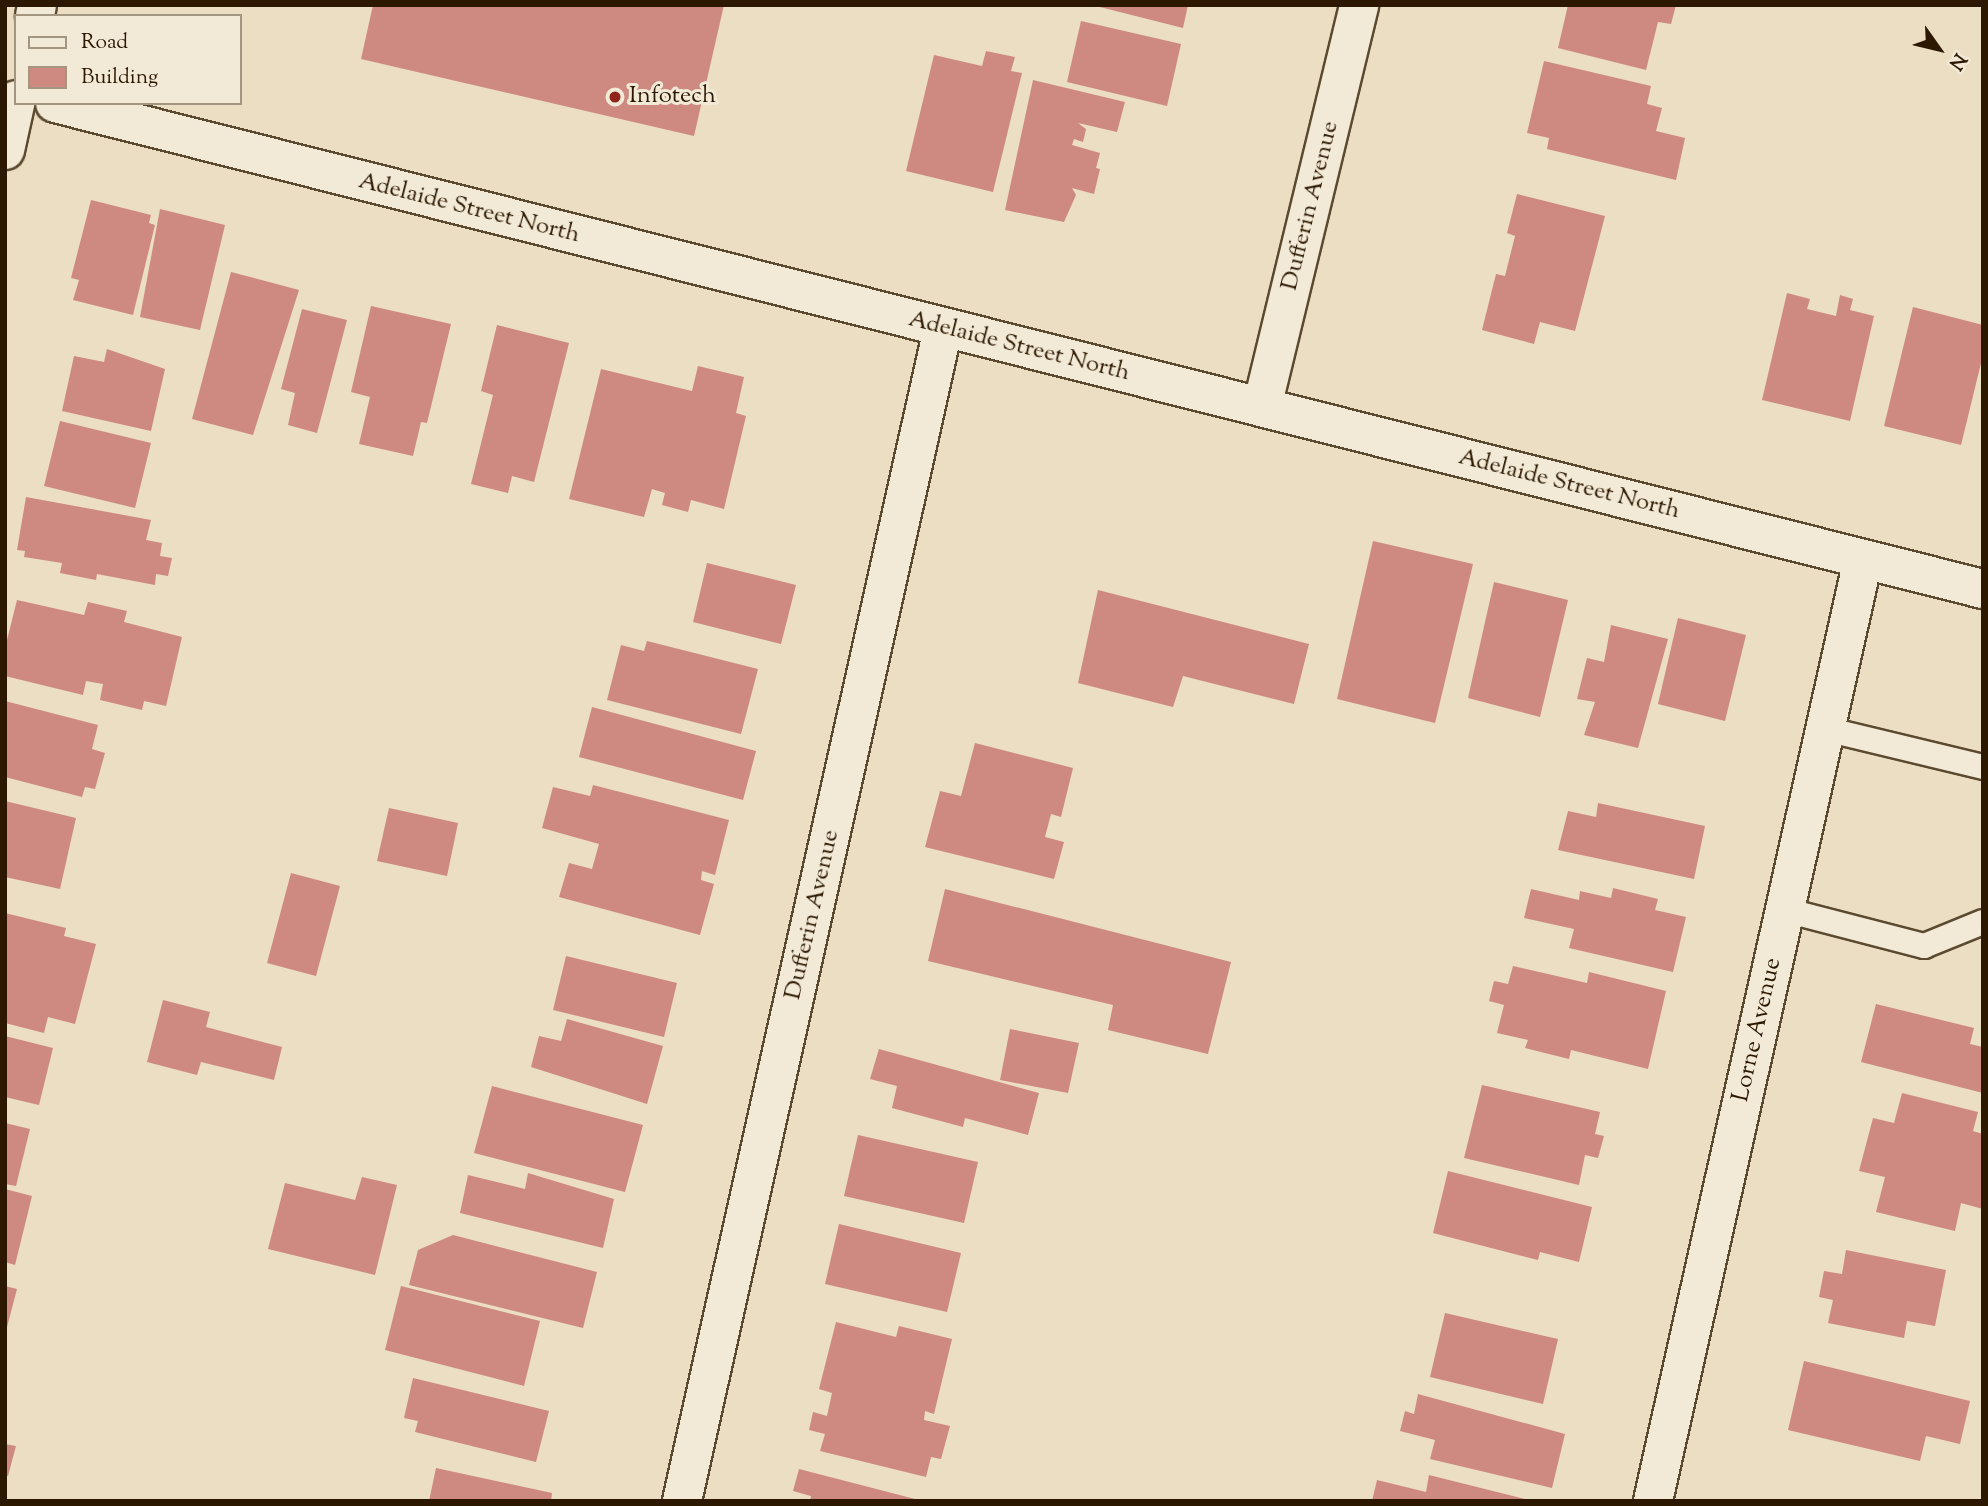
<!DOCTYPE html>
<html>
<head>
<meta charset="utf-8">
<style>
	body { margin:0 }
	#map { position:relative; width:1988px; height:1506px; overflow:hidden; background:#ebdec2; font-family:"Sorts Mill Goudy",serif }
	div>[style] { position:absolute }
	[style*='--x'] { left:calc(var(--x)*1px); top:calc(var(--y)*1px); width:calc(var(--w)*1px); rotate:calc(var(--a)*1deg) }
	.building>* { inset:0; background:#ce8980 }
	.roads { filter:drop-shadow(2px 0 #5c4a30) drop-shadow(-2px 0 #5c4a30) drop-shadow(0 2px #5c4a30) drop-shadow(0 -2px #5c4a30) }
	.lane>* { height:24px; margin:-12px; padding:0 12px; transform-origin:12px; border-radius:12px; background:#f2ead7 }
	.street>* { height:38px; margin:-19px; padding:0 19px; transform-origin:19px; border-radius:19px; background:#f2ead7 }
	.secondary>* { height:38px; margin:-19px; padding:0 19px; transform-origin:19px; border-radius:19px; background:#f2ead7 }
	.dots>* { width:19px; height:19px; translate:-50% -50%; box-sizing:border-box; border:4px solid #f2ead7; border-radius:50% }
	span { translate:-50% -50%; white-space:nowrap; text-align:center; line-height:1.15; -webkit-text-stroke:6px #f2ead7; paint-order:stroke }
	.poi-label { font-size:24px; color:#2c1800 }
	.left { translate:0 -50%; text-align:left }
	.street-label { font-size:24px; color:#2c1800 }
	.frame { position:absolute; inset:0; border:7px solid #2c1800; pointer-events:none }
	.legend { position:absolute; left:14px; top:14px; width:228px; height:91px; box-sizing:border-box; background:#f2ead7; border:2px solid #a39681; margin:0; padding:9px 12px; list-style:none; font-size:21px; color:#2c1800 }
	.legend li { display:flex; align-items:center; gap:14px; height:35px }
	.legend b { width:35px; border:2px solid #a39681 }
	.north { position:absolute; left:1904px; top:14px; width:70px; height:70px; -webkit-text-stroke:5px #f2ead7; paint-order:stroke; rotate:124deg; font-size:19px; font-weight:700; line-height:28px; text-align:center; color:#2c1800 }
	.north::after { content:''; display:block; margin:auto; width:24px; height:32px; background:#2c1800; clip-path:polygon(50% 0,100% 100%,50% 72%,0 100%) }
</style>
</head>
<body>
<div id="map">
	<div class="building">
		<div style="clip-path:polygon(373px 5px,724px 5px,694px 136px,361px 59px)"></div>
		<div style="clip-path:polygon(1092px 5px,1188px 5px,1183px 28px)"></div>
		<div style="clip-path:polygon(1568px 5px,1676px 5px,1671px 24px,1658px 22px,1646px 70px,1558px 48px)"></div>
		<div style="clip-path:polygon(1081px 21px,1181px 44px,1167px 106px,1067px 82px)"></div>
		<div style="clip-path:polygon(986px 51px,1015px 57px,1011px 71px,1022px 73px,993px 192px,906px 171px,934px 55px,982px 66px)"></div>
		<div style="clip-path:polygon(1544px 61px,1651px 86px,1647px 104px,1662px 108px,1656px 131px,1685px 138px,1676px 180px,1547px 149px,1549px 138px,1527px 133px)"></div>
		<div style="clip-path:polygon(1033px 80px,1125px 102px,1117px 132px,1078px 123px,1086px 129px,1083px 142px,1074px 139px,1072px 145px,1100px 153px,1096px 168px,1100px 169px,1094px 194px,1072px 188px,1076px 195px,1064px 222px,1005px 210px)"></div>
		<div style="clip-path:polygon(1517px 194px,1605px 216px,1575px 331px,1540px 322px,1534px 344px,1482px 330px,1496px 274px,1505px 276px,1515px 236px,1507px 233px)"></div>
		<div style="clip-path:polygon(91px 200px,151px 215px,149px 223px,155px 225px,133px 315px,73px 300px,79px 280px,71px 278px)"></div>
		<div style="clip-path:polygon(160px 209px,225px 225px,200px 330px,140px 317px)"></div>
		<div style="clip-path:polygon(231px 272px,299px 290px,253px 435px,192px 419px)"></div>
		<div style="clip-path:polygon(1787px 293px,1810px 299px,1807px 309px,1836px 316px,1840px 295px,1853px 299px,1850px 310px,1874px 316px,1850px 421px,1762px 400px)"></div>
		<div style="clip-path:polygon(371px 306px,451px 324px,427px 423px,421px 422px,413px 456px,359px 444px,370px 397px,351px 392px)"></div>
		<div style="clip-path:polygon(1913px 307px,1983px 325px,1983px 355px,1961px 445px,1884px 426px)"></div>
		<div style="clip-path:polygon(302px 309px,347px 320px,317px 433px,288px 425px,295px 393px,281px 389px)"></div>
		<div style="clip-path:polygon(497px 325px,569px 343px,534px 482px,512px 476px,508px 493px,471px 484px,493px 395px,481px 391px)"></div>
		<div style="clip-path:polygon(107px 349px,165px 369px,151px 431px,62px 411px,74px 356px,104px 362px)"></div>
		<div style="clip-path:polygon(698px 366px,744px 377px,736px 413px,746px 416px,724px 509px,691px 500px,688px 512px,662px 505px,665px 493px,652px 489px,644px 517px,569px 499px,601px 369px,692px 391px)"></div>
		<div style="clip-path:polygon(60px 421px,151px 443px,135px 508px,44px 486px)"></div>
		<div style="clip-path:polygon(26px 497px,151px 520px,146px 540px,162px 543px,160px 556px,172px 558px,168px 576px,156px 574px,155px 585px,97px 574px,96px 580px,60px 573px,62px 563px,24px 557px,25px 551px,17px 550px)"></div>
		<div style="clip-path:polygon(1373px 541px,1473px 564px,1435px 723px,1337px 699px)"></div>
		<div style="clip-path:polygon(707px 563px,796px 585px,781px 644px,693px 622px)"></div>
		<div style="clip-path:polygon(1494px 582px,1568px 600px,1540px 717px,1468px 698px)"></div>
		<div style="clip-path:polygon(1098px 590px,1309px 644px,1294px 704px,1183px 676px,1173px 707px,1078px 683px)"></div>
		<div style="clip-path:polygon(17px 600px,84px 615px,88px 602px,127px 611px,124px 622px,182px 637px,166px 706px,144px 701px,142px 710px,100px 700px,103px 684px,86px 681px,83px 695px,5px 676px,5px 648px)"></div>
		<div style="clip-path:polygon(1678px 618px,1746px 635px,1725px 721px,1658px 704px)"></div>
		<div style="clip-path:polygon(1611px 625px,1668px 639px,1638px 748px,1584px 735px,1595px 702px,1577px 699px,1587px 658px,1604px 662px)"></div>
		<div style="clip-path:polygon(647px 641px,758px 669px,741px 734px,607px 700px,621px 645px,644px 651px)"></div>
		<div style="clip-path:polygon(5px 701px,98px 725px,92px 749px,105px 753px,95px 789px,85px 787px,82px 797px,5px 777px)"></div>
		<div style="clip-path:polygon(592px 707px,756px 751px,743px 800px,579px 757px)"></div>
		<div style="clip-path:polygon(975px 743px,1073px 768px,1061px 817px,1051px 814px,1045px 837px,1064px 842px,1054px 879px,925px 847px,940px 791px,961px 796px)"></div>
		<div style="clip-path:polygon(593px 785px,729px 820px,715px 875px,702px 871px,701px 880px,714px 884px,700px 935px,559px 897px,569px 863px,592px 869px,599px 844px,542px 828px,553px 787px,590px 796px)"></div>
		<div style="clip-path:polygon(5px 801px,76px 818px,60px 889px,5px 877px)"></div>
		<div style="clip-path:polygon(1598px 803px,1705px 826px,1694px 879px,1558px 850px,1568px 811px,1596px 817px)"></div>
		<div style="clip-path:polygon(389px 808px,458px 823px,447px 876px,377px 861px)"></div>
		<div style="clip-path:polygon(291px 873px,340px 886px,316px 976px,267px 963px)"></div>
		<div style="clip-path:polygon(1613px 888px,1658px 899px,1655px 910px,1686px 917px,1673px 972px,1569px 948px,1574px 929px,1524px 918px,1531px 889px,1579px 900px,1580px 891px,1611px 898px)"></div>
		<div style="clip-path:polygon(945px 889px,1231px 962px,1208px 1054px,1108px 1030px,1113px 1005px,928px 961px)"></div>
		<div style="clip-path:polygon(5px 913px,66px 928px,64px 936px,96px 944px,75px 1024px,48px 1017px,44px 1033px,5px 1023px)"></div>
		<div style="clip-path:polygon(566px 956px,677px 983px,664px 1037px,553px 1010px)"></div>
		<div style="clip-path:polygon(1513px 966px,1587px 983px,1589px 972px,1666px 991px,1648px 1069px,1571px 1050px,1569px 1059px,1525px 1048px,1528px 1040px,1497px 1033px,1504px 1005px,1489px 1001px,1494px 981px,1508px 984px)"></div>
		<div style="clip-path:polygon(163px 1000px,210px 1012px,206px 1027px,282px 1047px,274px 1080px,201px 1062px,197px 1075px,147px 1062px)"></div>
		<div style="clip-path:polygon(1876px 1004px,1974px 1028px,1970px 1044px,1983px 1047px,1983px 1093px,1861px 1062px)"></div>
		<div style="clip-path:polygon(567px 1019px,663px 1046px,647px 1104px,531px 1067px,539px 1036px,561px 1041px)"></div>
		<div style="clip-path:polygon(1010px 1029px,1079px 1043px,1068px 1093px,1000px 1080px)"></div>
		<div style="clip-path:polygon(5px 1036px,53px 1048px,39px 1105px,5px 1097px)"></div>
		<div style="clip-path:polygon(879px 1049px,1039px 1093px,1028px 1135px,965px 1118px,963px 1127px,892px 1108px,897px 1086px,870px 1079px)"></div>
		<div style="clip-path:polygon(1482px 1085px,1600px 1112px,1595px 1134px,1604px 1136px,1598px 1158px,1585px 1155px,1579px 1185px,1464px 1158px)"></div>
		<div style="clip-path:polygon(492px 1086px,643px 1125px,625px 1192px,474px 1153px)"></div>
		<div style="clip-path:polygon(1902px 1093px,1978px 1112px,1973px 1131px,1983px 1134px,1983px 1209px,1961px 1203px,1955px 1231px,1876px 1212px,1885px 1177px,1859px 1171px,1873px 1118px,1894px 1123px)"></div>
		<div style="clip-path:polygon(5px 1123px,30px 1129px,16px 1186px,5px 1184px)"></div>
		<div style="clip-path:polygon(858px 1135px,978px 1162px,964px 1223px,844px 1196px)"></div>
		<div style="clip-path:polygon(1448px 1171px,1592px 1207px,1579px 1262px,1540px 1252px,1538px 1260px,1433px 1233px)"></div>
		<div style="clip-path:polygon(528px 1173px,614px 1199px,603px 1248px,460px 1213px,468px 1175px,525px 1189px)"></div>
		<div style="clip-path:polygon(362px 1177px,397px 1185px,375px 1275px,268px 1249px,285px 1183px,355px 1200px)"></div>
		<div style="clip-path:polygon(5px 1189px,32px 1196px,15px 1265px,5px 1262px)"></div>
		<div style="clip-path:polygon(839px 1224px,961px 1253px,947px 1312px,825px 1284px)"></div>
		<div style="clip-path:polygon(453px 1235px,597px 1272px,583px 1328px,409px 1285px,418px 1250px)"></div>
		<div style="clip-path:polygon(1846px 1250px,1946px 1270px,1935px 1326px,1907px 1321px,1904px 1338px,1828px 1323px,1833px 1300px,1819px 1297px,1824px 1271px,1842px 1274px)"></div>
		<div style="clip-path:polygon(5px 1286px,17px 1289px,6px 1331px,5px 1331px)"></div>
		<div style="clip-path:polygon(401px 1286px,540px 1321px,524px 1386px,385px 1350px)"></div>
		<div style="clip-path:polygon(1445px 1313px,1558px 1339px,1543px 1404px,1430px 1377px)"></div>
		<div style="clip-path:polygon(836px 1322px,896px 1337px,899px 1326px,952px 1339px,934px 1414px,925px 1411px,924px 1420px,950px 1426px,941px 1459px,931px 1457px,926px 1477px,820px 1451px,825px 1434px,809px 1430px,813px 1412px,827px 1416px,832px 1393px,819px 1389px)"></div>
		<div style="clip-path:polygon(1804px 1361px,1970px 1401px,1960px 1444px,1926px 1436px,1920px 1461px,1788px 1430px)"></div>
		<div style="clip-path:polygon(413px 1378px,549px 1411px,536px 1462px,415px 1432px,418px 1421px,404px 1418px)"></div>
		<div style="clip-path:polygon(1418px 1394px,1565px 1434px,1552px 1488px,1430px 1459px,1435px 1440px,1400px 1431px,1405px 1411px,1414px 1414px)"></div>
		<div style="clip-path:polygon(5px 1444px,16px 1446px,8px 1476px,5px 1475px)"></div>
		<div style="clip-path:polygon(436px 1468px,552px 1493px,551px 1501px,429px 1501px)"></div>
		<div style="clip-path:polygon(799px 1469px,919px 1500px,919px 1501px,810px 1501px,811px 1496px,793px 1491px)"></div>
		<div style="clip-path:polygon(1429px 1475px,1529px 1500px,1528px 1501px,1372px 1501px,1377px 1480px,1426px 1492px)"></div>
	</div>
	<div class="roads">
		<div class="lane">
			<div style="--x:1825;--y:729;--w:163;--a:13.5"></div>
			<div style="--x:1785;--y:910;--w:144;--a:14.5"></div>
			<div style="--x:1924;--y:946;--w:64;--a:-22.1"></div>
		</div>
		<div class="street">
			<div style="--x:1262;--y:407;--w:414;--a:-76.4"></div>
			<div style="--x:682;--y:1501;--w:1201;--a:-77.45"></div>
			<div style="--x:1653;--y:1501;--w:964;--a:-77.42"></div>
		</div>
		<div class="secondary">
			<div style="--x:35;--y:16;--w:11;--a:-80"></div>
			<div style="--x:55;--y:103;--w:1988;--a:14.15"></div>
			<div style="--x:5;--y:150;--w:51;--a:-77.6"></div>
		</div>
	</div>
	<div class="dots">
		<div style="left:615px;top:97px;background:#8f2418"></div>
	</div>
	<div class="poi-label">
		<span class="left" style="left:629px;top:97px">Infotech</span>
	</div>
	<div class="street-label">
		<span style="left:1311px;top:206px;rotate:-76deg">Dufferin Avenue</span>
		<span style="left:469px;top:209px;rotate:14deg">Adelaide Street North</span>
		<span style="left:1019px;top:347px;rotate:14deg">Adelaide Street North</span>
		<span style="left:1569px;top:485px;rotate:14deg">Adelaide Street North</span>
		<span style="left:813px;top:915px;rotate:-77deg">Dufferin Avenue</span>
		<span style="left:1758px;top:1030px;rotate:-77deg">Lorne Avenue</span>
	</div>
	<div class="frame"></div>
	<ul class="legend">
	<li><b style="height:9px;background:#f2ead7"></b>Road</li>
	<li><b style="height:19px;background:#ce8980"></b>Building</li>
	</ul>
	<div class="north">N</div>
</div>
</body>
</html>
